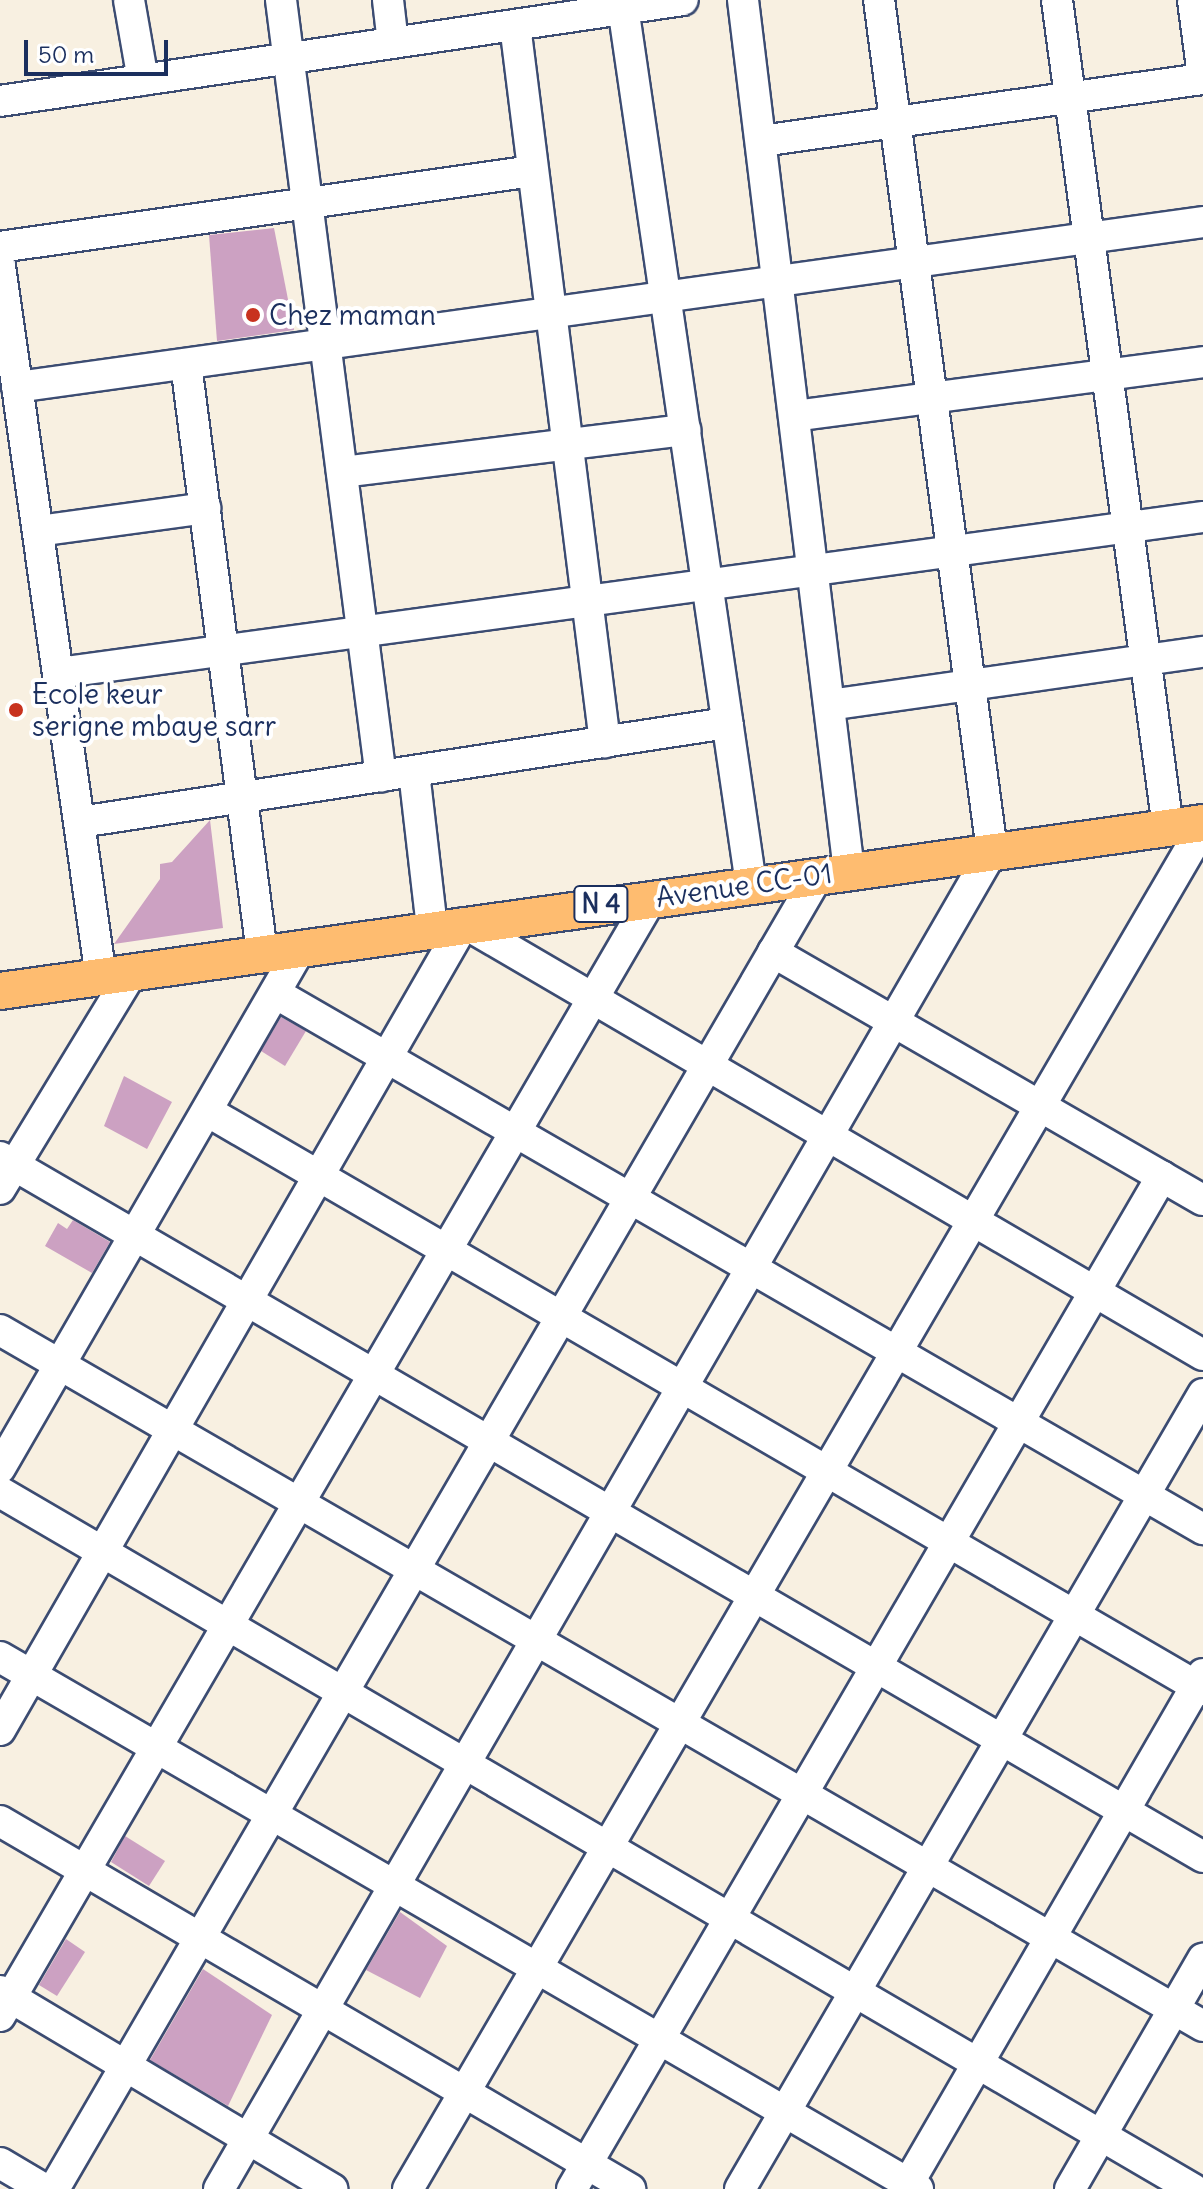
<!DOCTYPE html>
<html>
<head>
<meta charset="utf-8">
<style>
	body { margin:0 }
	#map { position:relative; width:1203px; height:2189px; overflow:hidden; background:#f8f0e1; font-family:Delius,sans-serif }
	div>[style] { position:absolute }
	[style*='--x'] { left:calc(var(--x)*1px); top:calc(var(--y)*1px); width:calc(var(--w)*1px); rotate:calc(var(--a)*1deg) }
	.building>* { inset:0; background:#cca1c2 }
	.roads { filter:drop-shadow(2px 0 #3c4c72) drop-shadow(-2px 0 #3c4c72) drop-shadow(0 2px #3c4c72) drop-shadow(0 -2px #3c4c72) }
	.minor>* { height:30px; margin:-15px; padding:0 15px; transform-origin:15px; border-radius:15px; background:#fff }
	.major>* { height:36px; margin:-18px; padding:0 18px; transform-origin:18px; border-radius:18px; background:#febc70 }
	.dots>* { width:22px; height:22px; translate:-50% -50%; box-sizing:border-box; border:4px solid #fff; border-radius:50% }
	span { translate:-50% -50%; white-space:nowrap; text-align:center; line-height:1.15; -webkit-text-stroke:8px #fff; paint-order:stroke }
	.shield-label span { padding:2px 6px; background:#fff; border:2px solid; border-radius:6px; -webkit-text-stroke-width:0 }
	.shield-label { font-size:26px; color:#1b2f5e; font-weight:700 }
	.poi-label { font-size:28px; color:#1b2f5e }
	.left { translate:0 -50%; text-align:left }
	.street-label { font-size:28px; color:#1b2f5e }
	.scale { position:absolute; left:24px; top:40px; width:144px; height:36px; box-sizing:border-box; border:4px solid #1b2f5e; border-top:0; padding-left:10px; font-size:24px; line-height:28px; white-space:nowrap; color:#1b2f5e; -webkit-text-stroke:6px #fff; paint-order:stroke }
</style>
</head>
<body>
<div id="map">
	<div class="building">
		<div style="clip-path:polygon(274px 228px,294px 330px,217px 341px,209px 235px)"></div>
		<div style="clip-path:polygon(210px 820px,223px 928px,114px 944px,160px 879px,160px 864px,172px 862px)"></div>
		<div style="clip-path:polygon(281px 1017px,306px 1031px,285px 1066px,261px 1051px)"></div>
		<div style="clip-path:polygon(124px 1076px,172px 1102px,147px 1149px,104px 1126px)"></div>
		<div style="clip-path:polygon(73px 1220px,110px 1242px,92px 1273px,45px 1246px,58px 1223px,67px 1229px)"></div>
		<div style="clip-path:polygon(125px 1836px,165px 1861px,149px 1886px,111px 1862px)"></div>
		<div style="clip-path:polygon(400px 1912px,447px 1946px,420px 1998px,366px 1970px)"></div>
		<div style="clip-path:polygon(66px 1939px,85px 1952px,57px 1996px,39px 1985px)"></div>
		<div style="clip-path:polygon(203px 1969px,272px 2015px,228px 2106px,150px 2060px)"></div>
	</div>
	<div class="roads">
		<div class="minor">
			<div style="--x:129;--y:0;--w:81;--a:80.1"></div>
			<div style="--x:281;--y:0;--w:783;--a:82.67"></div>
			<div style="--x:388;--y:0;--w:43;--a:83.4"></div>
			<div style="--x:622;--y:0;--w:893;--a:81.7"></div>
			<div style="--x:743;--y:0;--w:877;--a:83.06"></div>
			<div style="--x:1057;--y:0;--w:834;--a:82.36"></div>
			<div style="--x:1193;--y:0;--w:77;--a:82.5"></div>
			<div style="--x:515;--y:25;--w:723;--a:82.85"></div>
			<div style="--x:0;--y:101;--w:690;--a:-8.41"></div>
			<div style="--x:761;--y:141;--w:446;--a:-8"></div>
			<div style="--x:0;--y:247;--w:538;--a:-8.12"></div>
			<div style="--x:0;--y:266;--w:718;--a:81.92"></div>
			<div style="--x:186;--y:364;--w:594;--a:82.65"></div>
			<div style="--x:17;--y:387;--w:1197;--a:-7.92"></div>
			<div style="--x:794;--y:416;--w:413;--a:-7.5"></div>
			<div style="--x:342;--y:472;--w:346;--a:-7"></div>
			<div style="--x:38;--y:531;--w:169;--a:-7.8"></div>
			<div style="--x:58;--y:673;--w:1156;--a:-7.76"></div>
			<div style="--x:829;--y:705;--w:378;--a:-8.1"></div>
			<div style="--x:414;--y:772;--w:157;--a:83.4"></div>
			<div style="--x:80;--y:822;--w:655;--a:-8.7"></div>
			<div style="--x:773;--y:952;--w:496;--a:30"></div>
			<div style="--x:275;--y:993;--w:1072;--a:30.01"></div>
			<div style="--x:207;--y:1111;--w:1152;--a:30.17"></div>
			<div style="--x:0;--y:1157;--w:1392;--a:30.19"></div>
			<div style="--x:0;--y:1189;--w:254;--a:-58.7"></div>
			<div style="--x:0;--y:1330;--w:1390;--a:30.05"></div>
			<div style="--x:0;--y:1468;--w:602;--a:-59.98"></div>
			<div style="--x:0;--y:1492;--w:1382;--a:30.3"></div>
			<div style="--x:0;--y:1657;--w:1061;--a:30.09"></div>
			<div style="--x:0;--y:1730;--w:931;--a:-60.1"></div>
			<div style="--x:464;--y:923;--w:856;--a:30.31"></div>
			<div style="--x:0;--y:1821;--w:730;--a:30.29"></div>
			<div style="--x:0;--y:1991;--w:387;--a:30.8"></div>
			<div style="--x:0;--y:2016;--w:1295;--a:-59.77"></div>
			<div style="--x:0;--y:2163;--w:51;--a:30.6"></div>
			<div style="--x:54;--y:2189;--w:1520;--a:-59.82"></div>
			<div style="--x:219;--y:2189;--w:1545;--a:-59.98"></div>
			<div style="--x:992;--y:851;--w:858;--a:-97.56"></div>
			<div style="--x:408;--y:2189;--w:1577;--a:-59.73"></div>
			<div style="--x:572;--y:2189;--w:1172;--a:-59.78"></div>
			<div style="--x:740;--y:2189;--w:920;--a:-59.78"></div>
			<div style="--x:905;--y:2189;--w:595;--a:-59.94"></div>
			<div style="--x:1070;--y:2189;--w:266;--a:-60"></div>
		</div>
		<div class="major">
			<div style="--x:0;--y:991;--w:1215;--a:-7.95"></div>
		</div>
	</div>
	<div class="dots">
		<div style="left:253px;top:315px;background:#c8321e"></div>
		<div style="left:16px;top:710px;background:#c8321e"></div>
	</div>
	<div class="shield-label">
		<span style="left:601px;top:904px">N 4</span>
	</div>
	<div class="poi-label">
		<span class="left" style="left:269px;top:315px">Chez maman</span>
		<span class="left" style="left:32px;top:710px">Ecole keur<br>serigne mbaye sarr</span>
	</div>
	<div class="street-label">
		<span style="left:744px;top:885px;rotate:-8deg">Avenue CC-01</span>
	</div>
	<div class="scale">50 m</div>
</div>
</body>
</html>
